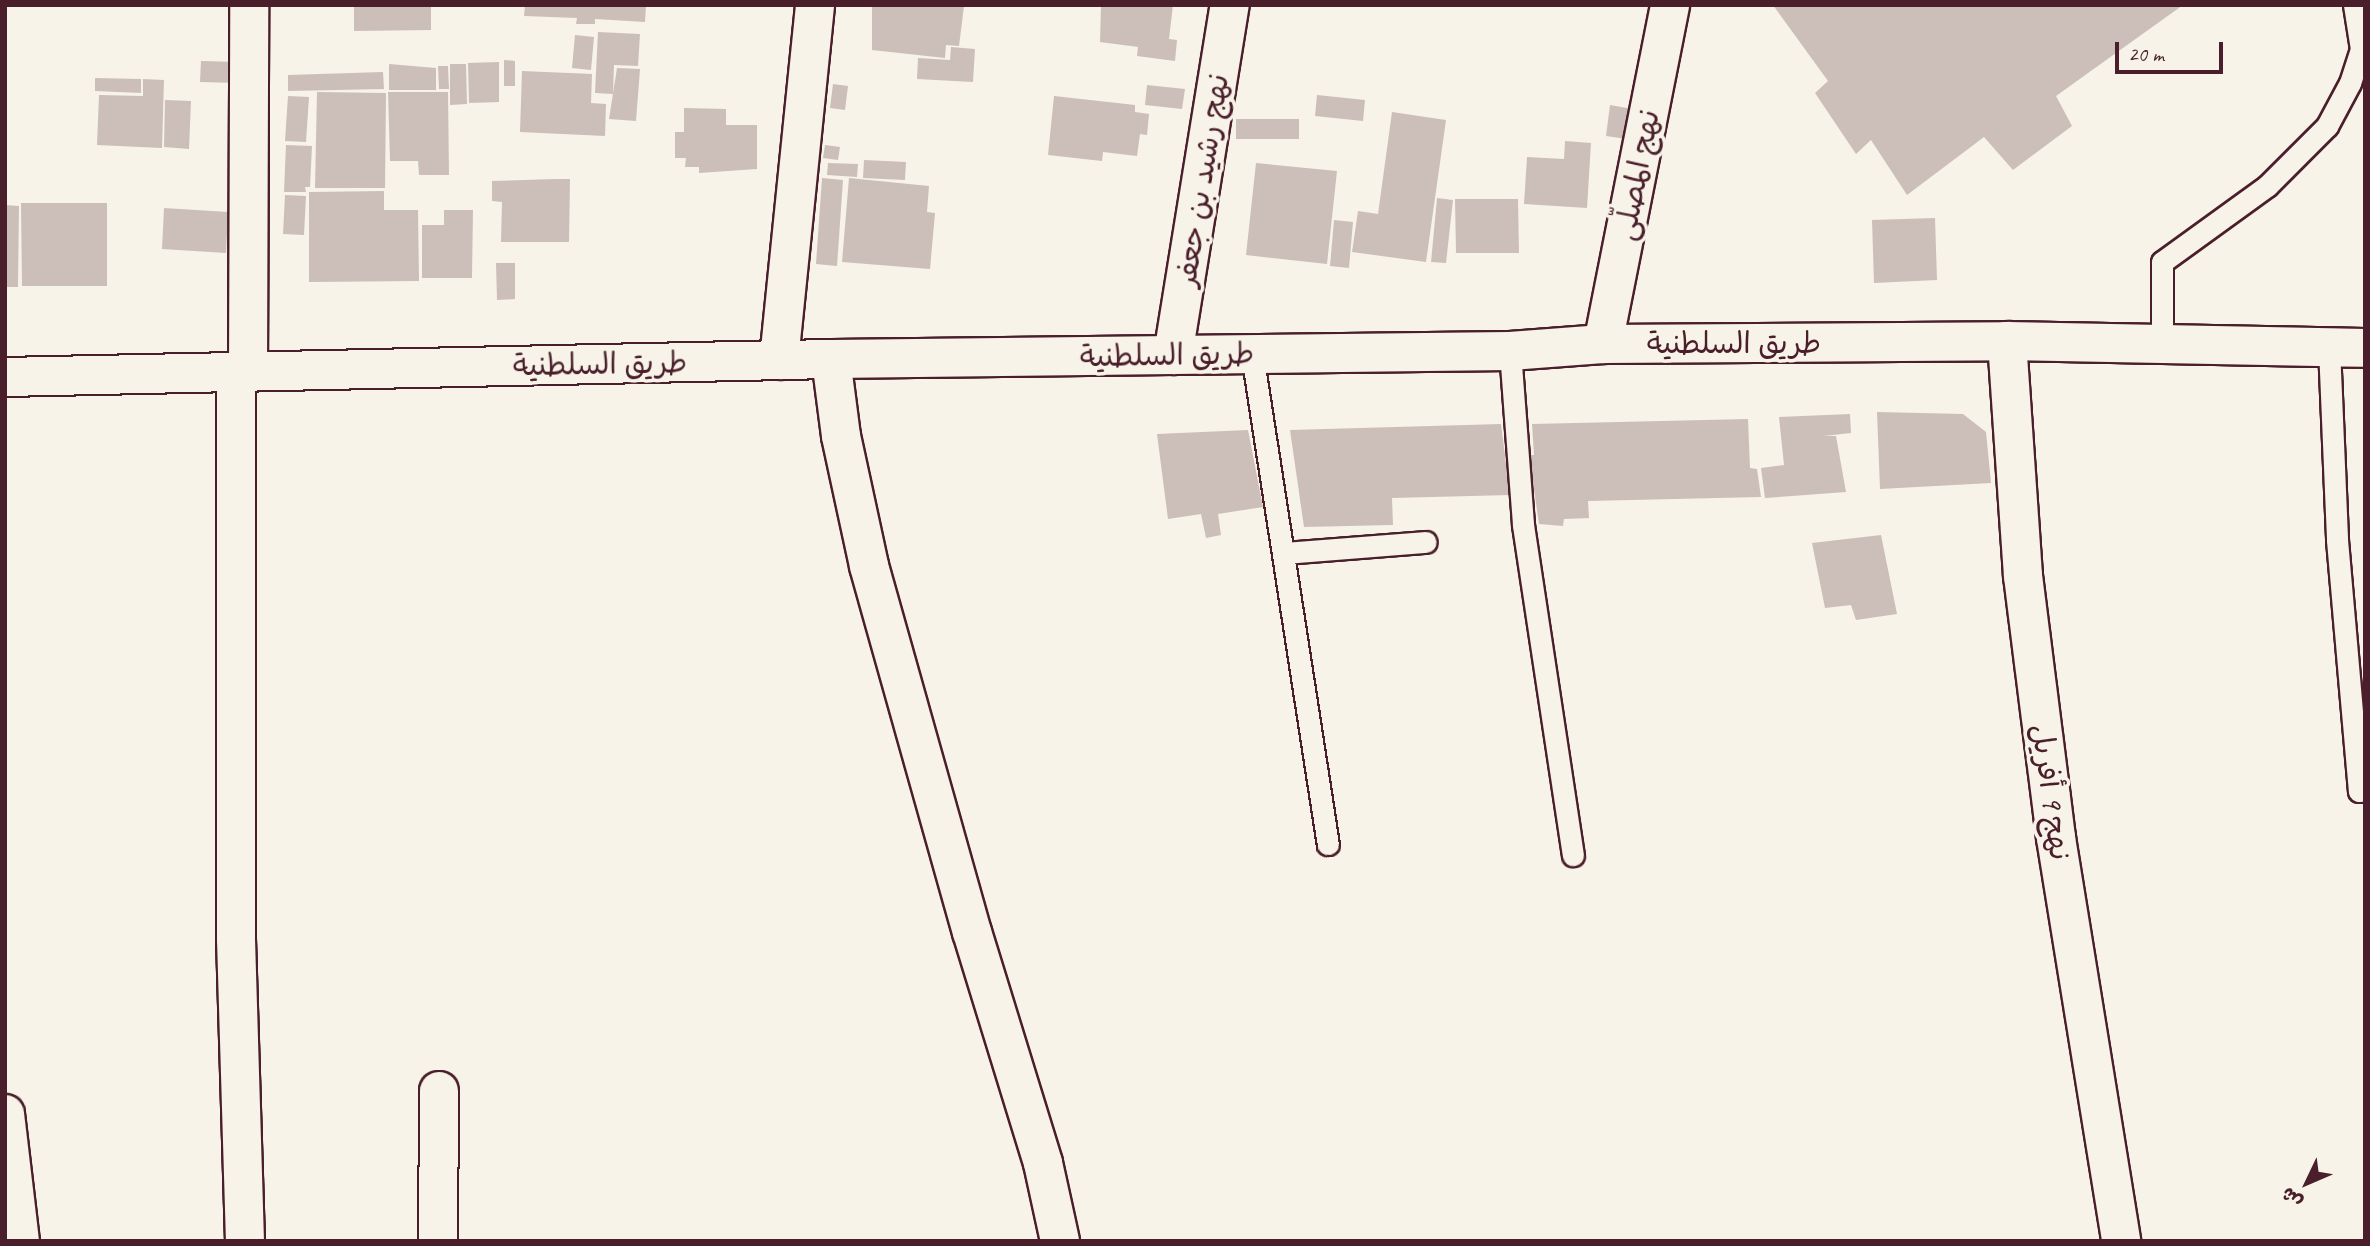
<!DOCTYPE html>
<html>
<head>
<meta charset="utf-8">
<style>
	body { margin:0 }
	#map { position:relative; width:2370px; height:1246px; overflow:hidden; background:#f7f3e8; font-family:Caveat,"Playpen Sans Arabic",sans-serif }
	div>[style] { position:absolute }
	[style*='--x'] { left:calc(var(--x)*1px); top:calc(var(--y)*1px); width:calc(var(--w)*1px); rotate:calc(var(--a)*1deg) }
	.building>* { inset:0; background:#ccbfb9 }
	.roads { filter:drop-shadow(2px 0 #4a1f2b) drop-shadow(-2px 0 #4a1f2b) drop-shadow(0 2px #4a1f2b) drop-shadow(0 -2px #4a1f2b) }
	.lane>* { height:21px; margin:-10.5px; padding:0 10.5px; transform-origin:10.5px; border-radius:10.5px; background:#f7f3e8 }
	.street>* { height:38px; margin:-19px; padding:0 19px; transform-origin:19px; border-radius:19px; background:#f7f3e8 }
	.secondary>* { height:38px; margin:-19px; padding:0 19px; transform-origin:19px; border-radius:19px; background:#f7f3e8 }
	span { translate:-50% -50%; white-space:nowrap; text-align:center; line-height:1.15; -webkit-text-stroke:7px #f7f3e8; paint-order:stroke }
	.street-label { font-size:30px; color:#4a1f2b }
	.frame { position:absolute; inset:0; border:7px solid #4a1f2b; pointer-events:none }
	.north { position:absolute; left:2272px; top:1148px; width:70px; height:70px; -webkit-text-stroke:5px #f7f3e8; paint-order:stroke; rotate:226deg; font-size:19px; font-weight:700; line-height:28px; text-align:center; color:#4a1f2b }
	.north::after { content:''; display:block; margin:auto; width:24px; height:32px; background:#4a1f2b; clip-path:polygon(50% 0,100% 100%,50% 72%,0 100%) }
	.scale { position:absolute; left:2115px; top:42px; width:108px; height:32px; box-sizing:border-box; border:4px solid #4a1f2b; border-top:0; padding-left:9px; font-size:21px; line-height:24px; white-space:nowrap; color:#4a1f2b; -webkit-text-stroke:5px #f7f3e8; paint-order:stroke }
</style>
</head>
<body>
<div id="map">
	<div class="building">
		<div style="clip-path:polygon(354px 5px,431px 5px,431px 30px,354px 31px)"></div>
		<div style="clip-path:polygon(525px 5px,646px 5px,645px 22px,595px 19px,595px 24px,576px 24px,577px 18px,524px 16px)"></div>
		<div style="clip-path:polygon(872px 5px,964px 6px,959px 46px,946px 45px,945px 58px,872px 50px)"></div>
		<div style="clip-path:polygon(1101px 5px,1173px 5px,1169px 39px,1177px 40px,1175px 61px,1137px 56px,1138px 47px,1100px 42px)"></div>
		<div style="clip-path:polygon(1773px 5px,2183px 5px,2056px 96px,2072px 126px,2013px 170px,1984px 137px,1907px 195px,1871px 140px,1856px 154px,1815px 93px,1828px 81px)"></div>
		<div style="clip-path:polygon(598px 32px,640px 34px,638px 66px,614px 65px,613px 94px,595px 93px)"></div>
		<div style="clip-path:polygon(575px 35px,594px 37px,591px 70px,572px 68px)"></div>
		<div style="clip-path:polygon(951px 47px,975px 49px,973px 82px,917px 79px,918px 58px,950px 60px)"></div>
		<div style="clip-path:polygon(504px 60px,515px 61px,515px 86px,504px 86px)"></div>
		<div style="clip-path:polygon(201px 61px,238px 62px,238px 83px,200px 82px)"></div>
		<div style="clip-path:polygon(499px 62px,499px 102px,469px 103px,468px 63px)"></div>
		<div style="clip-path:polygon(389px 64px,436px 68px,436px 90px,389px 90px)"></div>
		<div style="clip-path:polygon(450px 64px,466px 64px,467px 104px,450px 105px)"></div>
		<div style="clip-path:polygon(438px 66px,448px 66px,449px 89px,439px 89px)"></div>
		<div style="clip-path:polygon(617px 68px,640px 69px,636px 121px,609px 119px)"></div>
		<div style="clip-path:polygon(522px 71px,592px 74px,591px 103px,606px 104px,605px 136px,520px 132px)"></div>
		<div style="clip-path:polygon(383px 72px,384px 89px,288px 91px,288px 75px)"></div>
		<div style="clip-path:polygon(95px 78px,141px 79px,141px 93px,95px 91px)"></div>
		<div style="clip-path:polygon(143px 79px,164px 80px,162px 148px,97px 145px,99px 95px,143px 96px)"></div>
		<div style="clip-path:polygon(833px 84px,848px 86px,845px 110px,830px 108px)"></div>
		<div style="clip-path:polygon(1147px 85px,1185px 89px,1182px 109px,1145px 105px)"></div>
		<div style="clip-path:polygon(317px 92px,386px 93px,385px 188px,315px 188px)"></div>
		<div style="clip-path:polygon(388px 92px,448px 92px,449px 175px,419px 175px,418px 161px,390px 161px)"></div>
		<div style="clip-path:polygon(1317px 95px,1365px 100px,1363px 121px,1315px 116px)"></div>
		<div style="clip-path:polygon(288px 96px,309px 97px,306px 142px,285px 141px)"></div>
		<div style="clip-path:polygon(1054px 96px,1135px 105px,1135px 112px,1149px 114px,1147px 135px,1140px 134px,1137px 156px,1103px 152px,1102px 161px,1048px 155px)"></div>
		<div style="clip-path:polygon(165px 100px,191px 101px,189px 149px,164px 147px)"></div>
		<div style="clip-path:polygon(1610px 105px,1644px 111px,1640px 141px,1606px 136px)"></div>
		<div style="clip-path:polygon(684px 108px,726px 109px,726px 125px,757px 125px,757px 169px,699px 173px,699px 167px,685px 167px,686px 158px,675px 158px,675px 132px,684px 132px)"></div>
		<div style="clip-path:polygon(1392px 112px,1446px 120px,1426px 262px,1352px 252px,1358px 211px,1378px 214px)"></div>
		<div style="clip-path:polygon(1236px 119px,1299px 119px,1299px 139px,1236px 139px)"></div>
		<div style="clip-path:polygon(1565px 141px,1591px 143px,1587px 208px,1524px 204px,1527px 157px,1564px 159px)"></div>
		<div style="clip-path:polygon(286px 145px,312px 146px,310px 187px,305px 187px,306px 192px,284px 192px)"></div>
		<div style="clip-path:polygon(825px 145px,840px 147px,838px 160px,823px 158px)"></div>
		<div style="clip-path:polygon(864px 160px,906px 162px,905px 180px,863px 178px)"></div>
		<div style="clip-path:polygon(828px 163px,858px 164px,857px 177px,827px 175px)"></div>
		<div style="clip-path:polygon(1256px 163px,1337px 171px,1327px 264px,1246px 255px)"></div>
		<div style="clip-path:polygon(822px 178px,843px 180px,837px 266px,816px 264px)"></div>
		<div style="clip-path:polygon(849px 178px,929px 186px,927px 212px,935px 213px,930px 269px,842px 262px)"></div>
		<div style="clip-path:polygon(555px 179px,570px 179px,569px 242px,501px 242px,502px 202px,492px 201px,492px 181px)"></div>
		<div style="clip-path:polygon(384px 191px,384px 210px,418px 210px,419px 281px,309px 282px,309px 192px)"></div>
		<div style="clip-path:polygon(285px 195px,306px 196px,304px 235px,283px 234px)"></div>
		<div style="clip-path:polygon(1437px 198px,1453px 200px,1446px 263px,1431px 262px)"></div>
		<div style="clip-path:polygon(1455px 199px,1518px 199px,1519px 253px,1456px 253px)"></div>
		<div style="clip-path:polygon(21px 203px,107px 203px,107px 286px,22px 286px)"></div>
		<div style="clip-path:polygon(5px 205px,19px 206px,18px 287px,5px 287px)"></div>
		<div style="clip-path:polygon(164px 208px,228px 212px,226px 253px,162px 249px)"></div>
		<div style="clip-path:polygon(444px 210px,473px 210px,472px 278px,422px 278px,422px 225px,444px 225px)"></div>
		<div style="clip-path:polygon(1935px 218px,1937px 280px,1874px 283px,1872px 220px)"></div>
		<div style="clip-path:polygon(1334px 220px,1353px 222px,1349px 268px,1330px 266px)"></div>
		<div style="clip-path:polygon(496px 263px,515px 263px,515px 299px,497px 300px)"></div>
		<div style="clip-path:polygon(1877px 412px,1963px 414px,1986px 432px,1991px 483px,1880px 489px)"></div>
		<div style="clip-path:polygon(1850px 414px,1851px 433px,1824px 436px,1836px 436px,1846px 492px,1765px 498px,1761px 468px,1784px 465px,1779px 417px)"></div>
		<div style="clip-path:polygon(1748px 419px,1750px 468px,1757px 469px,1761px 497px,1588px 501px,1589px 518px,1564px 519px,1563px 526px,1539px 524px,1529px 455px,1534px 455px,1532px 424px)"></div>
		<div style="clip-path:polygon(1501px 424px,1510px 495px,1392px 498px,1393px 525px,1304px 527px,1290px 430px)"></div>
		<div style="clip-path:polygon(1248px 430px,1263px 507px,1218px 514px,1221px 535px,1206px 538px,1201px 514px,1168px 519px,1157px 434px)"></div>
		<div style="clip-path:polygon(1881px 535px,1897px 614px,1856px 620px,1851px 605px,1825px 608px,1812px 543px)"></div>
	</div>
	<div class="roads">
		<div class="lane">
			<div style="--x:2162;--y:344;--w:82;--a:-90"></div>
			<div style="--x:2162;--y:262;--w:130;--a:-35.9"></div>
			<div style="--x:2267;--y:186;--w:85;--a:-45"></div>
			<div style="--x:2327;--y:126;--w:49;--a:-61.9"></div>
			<div style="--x:2350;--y:83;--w:36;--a:-72"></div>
			<div style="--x:2361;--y:49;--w:45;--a:-99"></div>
			<div style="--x:2329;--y:347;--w:193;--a:87.6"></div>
			<div style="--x:2337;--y:540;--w:252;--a:85"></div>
			<div style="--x:2359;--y:791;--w:6;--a:-9"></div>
			<div style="--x:1510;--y:351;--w:174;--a:85.7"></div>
			<div style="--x:1523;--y:525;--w:334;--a:81.4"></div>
			<div style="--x:1252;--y:354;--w:496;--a:81.2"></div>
			<div style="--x:1285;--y:553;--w:141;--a:-4.5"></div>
		</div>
		<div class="street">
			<div style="--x:2007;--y:341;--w:236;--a:86.1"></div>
			<div style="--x:2023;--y:576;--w:264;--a:82.8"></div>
			<div style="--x:2056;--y:838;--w:408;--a:80.8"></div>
			<div style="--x:1603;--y:344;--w:346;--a:-78.8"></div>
			<div style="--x:1173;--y:355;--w:355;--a:-80.8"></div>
			<div style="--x:831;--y:359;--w:78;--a:82.6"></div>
			<div style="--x:841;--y:436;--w:133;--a:77.8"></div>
			<div style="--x:869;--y:566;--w:380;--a:74.3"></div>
			<div style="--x:972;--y:932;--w:242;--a:72.9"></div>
			<div style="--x:1043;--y:1163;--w:80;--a:77.7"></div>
			<div style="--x:779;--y:360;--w:357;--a:-84.2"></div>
			<div style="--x:236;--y:373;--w:566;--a:90"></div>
			<div style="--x:236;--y:939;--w:302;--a:88.3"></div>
			<div style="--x:248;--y:373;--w:368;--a:-89.8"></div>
			<div style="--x:5;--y:1114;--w:128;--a:83.3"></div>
			<div style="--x:438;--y:1241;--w:150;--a:-89.6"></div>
		</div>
		<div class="secondary">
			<div style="--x:5;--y:377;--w:826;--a:-1.25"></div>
			<div style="--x:831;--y:359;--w:679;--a:-0.68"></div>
			<div style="--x:1510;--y:351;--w:93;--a:-4.3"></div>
			<div style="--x:1603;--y:344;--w:404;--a:-0.4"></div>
			<div style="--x:2007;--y:341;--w:358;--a:1.1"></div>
		</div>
	</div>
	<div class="street-label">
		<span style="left:1637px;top:175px;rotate:-79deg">نهج المصلّى</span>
		<span style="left:1202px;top:180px;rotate:-81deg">نهج رشيد بن جعفر</span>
		<span style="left:1734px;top:343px">طريق السلطنية</span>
		<span style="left:1167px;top:355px;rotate:-1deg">طريق السلطنية</span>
		<span style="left:600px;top:364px;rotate:-1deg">طريق السلطنية</span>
		<span style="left:2051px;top:792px;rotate:82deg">نهج 9 أفريل</span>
	</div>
	<div class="frame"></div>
	<div class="north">ش</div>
	<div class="scale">20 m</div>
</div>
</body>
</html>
